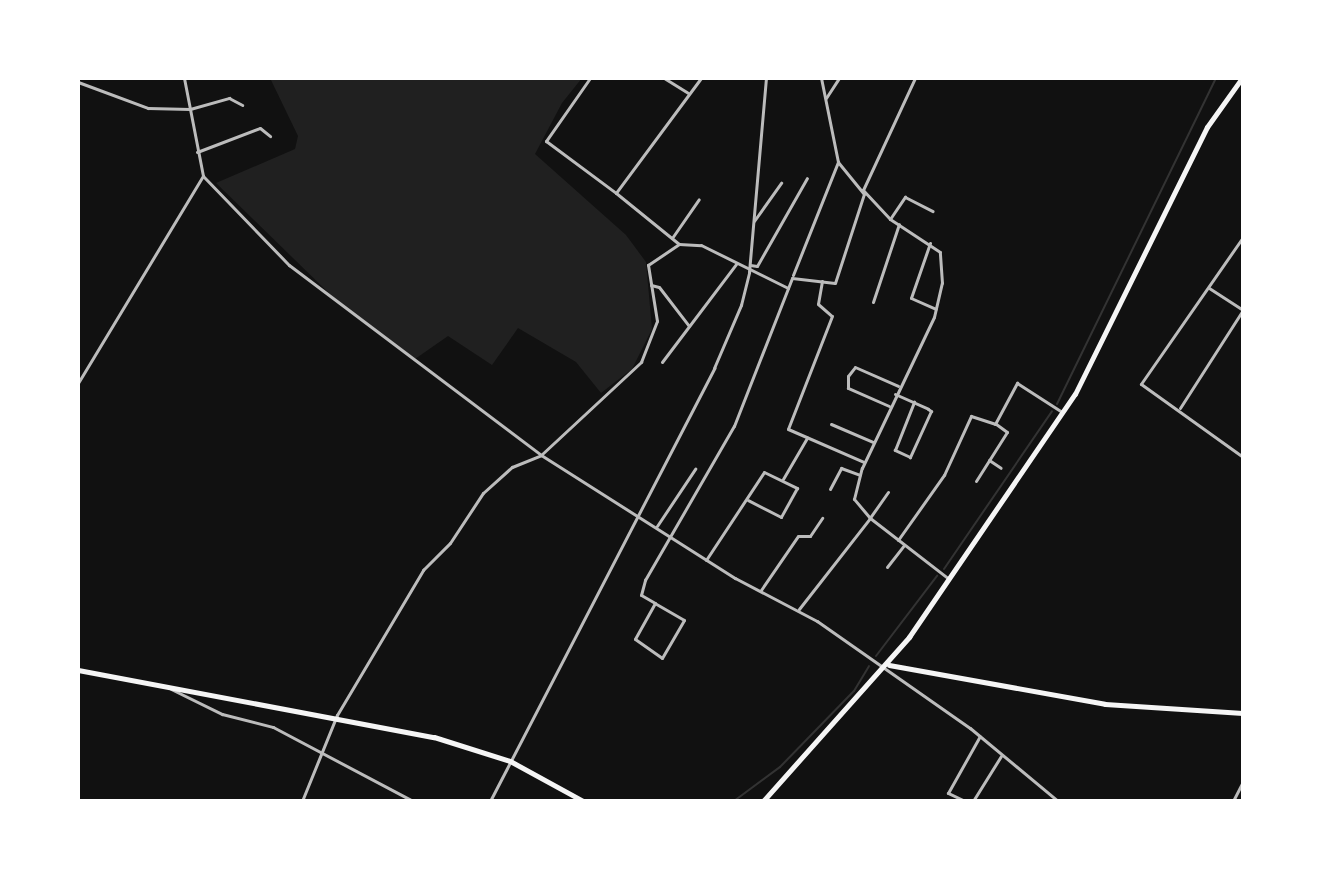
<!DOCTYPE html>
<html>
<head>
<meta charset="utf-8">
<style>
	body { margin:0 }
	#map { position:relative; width:1321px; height:879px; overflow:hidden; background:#111; font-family:"Public Sans",sans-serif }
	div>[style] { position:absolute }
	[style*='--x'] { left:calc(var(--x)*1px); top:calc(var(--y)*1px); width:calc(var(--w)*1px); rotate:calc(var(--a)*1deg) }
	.green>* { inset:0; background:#202020 }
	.stream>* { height:2px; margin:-1px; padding:0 1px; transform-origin:1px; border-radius:1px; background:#333 }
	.minor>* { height:3px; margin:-1.5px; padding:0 1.5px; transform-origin:1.5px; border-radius:1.5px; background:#bcbcbc }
	.secondary>* { height:5px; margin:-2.5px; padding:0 2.5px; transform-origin:2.5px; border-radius:2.5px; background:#f5f5f5 }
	span { translate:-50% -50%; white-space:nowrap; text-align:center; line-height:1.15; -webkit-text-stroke:8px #fff; paint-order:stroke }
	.frame { position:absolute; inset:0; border:80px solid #fff; pointer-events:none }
</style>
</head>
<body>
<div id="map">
	<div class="green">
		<div style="clip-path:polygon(270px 78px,582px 78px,562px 103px,535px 154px,626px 235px,646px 262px,652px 329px,632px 369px,601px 393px,576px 362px,518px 328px,492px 365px,448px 336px,415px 359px,334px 298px,216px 183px,295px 149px,298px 136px)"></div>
	</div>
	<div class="stream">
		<div style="--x:1057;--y:404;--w:363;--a:-64"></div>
		<div style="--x:944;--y:569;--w:191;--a:-55.6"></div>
		<div style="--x:876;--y:656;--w:101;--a:-52.7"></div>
		<div style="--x:734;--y:801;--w:57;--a:-36.5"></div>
		<div style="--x:780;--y:767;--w:106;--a:-45.8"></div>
		<div style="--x:854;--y:691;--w:29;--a:-59"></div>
	</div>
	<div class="minor">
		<div style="--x:184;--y:78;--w:100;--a:79"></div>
		<div style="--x:203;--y:176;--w:124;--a:46"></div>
		<div style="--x:289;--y:265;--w:316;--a:37"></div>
		<div style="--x:541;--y:455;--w:230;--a:32.4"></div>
		<div style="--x:735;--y:578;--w:93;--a:27.7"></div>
		<div style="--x:817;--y:621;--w:187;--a:35"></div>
		<div style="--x:970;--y:728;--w:114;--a:39.7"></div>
		<div style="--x:590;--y:78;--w:77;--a:124.9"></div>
		<div style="--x:546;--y:141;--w:87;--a:36.6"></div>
		<div style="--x:664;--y:78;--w:28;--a:32"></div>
		<div style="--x:701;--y:78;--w:143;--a:126.5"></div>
		<div style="--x:616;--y:193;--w:81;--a:39"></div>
		<div style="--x:679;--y:244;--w:22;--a:3"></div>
		<div style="--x:701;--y:245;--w:97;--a:26.3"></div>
		<div style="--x:78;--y:82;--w:75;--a:20.4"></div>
		<div style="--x:148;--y:108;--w:42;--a:1.4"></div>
		<div style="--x:190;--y:109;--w:41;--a:-15.8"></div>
		<div style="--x:229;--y:98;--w:15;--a:28"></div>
		<div style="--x:826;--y:98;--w:24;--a:-57"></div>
		<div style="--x:197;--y:152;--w:67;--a:-20.9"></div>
		<div style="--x:260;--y:128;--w:13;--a:39"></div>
		<div style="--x:890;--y:219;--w:27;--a:-56"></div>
		<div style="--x:905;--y:197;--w:31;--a:27"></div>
		<div style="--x:754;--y:221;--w:47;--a:-54.6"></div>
		<div style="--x:1243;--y:237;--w:179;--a:124.8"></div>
		<div style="--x:1141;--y:384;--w:125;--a:35.6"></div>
		<div style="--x:672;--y:238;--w:47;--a:-55.3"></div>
		<div style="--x:930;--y:243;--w:58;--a:109.1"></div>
		<div style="--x:911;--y:298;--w:27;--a:24"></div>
		<div style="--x:750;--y:265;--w:7;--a:8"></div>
		<div style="--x:757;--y:266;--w:101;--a:-60.4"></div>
		<div style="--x:793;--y:275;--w:122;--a:-68.3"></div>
		<div style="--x:838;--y:162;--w:86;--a:-101.4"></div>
		<div style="--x:822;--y:281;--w:23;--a:100"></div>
		<div style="--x:818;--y:304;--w:18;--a:41"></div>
		<div style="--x:832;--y:316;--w:121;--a:111.3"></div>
		<div style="--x:788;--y:429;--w:83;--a:23.5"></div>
		<div style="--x:651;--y:285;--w:8;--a:14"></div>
		<div style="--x:659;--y:287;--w:49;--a:52.4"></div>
		<div style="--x:1209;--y:288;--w:40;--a:32.9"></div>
		<div style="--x:873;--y:302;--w:82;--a:-71.6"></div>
		<div style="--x:662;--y:362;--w:123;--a:-52.9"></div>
		<div style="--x:78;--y:383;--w:242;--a:-58.9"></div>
		<div style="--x:895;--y:394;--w:36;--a:24"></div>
		<div style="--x:928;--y:409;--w:4;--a:34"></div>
		<div style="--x:931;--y:411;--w:51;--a:114.5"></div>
		<div style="--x:910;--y:457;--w:17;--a:-155"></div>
		<div style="--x:895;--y:450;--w:52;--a:-68.4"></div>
		<div style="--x:889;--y:406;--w:45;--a:-156.3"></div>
		<div style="--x:848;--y:388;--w:12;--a:-90"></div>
		<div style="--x:848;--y:376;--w:11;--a:-52"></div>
		<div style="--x:855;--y:367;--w:47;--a:23.8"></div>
		<div style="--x:1180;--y:408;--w:117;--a:-57.3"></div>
		<div style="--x:831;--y:424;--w:46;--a:23.2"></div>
		<div style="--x:989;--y:460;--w:14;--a:34"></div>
		<div style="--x:783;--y:479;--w:48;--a:-59.7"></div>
		<div style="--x:976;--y:481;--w:58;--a:-57.7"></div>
		<div style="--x:1007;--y:432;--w:14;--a:-144"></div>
		<div style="--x:830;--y:489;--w:24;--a:-62"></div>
		<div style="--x:841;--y:468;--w:20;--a:20"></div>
		<div style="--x:888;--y:492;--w:32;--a:125"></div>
		<div style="--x:870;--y:518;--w:100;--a:37.7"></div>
		<div style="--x:657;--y:526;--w:69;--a:-56.3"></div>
		<div style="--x:898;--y:540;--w:80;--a:-54.7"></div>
		<div style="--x:944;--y:475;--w:65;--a:-65.4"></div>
		<div style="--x:971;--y:416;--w:25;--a:18"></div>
		<div style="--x:995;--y:424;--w:47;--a:-61.8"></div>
		<div style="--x:1017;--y:383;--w:54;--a:32.8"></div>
		<div style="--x:706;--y:560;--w:105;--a:-56.6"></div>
		<div style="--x:764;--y:472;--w:37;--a:26"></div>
		<div style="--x:797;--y:488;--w:33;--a:119"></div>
		<div style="--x:781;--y:517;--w:37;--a:-153"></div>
		<div style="--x:887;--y:567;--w:28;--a:-52"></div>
		<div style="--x:761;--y:590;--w:65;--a:-55.6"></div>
		<div style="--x:798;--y:536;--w:12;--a:0"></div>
		<div style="--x:810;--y:536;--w:22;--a:-56"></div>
		<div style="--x:655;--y:603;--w:41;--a:119.1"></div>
		<div style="--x:635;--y:639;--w:33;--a:35"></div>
		<div style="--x:662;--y:658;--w:44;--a:-59.9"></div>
		<div style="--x:684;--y:620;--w:34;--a:-150"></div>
		<div style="--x:655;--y:603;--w:16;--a:-150"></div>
		<div style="--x:641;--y:595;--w:16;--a:-75"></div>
		<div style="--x:645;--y:580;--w:178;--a:-60"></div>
		<div style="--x:734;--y:426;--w:159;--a:-68.6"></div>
		<div style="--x:792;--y:278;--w:43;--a:6.6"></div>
		<div style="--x:835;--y:283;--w:94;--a:-72"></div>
		<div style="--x:864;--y:194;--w:41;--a:-129.1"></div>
		<div style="--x:799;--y:609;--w:115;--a:-52"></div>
		<div style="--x:870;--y:518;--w:25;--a:-130"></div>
		<div style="--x:854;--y:499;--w:32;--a:-76"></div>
		<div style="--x:862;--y:468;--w:167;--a:-64.5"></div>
		<div style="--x:934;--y:317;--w:35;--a:-77"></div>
		<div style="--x:942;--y:283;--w:31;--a:-94"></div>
		<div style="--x:940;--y:252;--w:60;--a:-146.6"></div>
		<div style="--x:890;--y:219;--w:40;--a:-133"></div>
		<div style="--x:863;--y:190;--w:123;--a:-65.1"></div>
		<div style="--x:171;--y:689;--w:57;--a:26.1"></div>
		<div style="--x:222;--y:714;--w:53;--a:14.3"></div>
		<div style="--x:273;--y:727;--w:158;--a:27.9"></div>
		<div style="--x:302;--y:801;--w:93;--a:-67.9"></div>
		<div style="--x:337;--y:715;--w:169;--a:-59.3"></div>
		<div style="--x:423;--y:570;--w:38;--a:-45"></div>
		<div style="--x:450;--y:543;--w:60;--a:-56.6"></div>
		<div style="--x:483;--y:493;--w:39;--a:-42"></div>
		<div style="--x:512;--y:467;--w:31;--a:-22"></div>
		<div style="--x:541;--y:455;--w:137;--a:-42.9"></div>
		<div style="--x:641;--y:362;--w:44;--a:-68.7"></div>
		<div style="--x:657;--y:321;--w:57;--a:-99.1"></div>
		<div style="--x:648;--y:265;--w:37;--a:-34"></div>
		<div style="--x:490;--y:801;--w:488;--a:-62.6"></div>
		<div style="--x:714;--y:368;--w:69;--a:-66.8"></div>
		<div style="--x:741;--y:305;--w:34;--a:-76"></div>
		<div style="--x:749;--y:272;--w:195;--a:-85"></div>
		<div style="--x:965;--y:801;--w:19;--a:-155"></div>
		<div style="--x:948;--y:793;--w:65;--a:-60.7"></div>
		<div style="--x:973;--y:801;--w:53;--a:-58.1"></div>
		<div style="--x:1233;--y:801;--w:22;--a:-63"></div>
	</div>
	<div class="secondary">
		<div style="--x:889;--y:665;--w:219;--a:10.2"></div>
		<div style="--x:1105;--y:704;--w:138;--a:3.7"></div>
		<div style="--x:78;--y:670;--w:362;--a:10.7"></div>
		<div style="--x:434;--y:737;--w:80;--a:17.5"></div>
		<div style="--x:510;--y:761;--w:83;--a:28.7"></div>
		<div style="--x:763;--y:801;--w:220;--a:-48.3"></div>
		<div style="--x:909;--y:637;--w:294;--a:-55.7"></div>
		<div style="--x:1075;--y:394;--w:298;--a:-63.7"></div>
		<div style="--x:1207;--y:127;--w:60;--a:-54.5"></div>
	</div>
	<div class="frame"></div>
</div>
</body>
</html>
